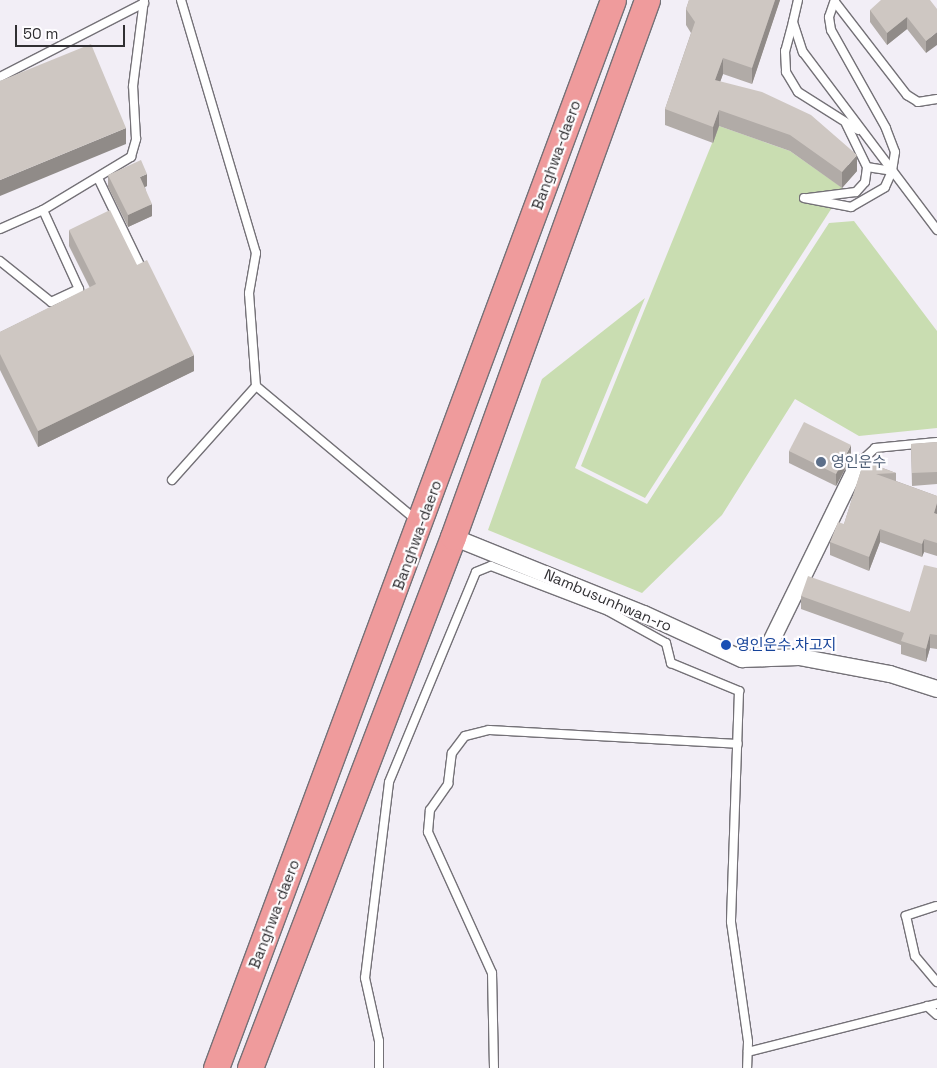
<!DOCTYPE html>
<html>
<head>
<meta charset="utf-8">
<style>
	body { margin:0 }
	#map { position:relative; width:937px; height:1068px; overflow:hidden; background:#f2eef6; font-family:"Space Grotesk","Noto Sans KR",sans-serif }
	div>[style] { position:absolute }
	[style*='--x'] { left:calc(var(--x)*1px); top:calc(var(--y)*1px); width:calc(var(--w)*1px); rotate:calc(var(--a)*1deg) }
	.green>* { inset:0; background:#c9ddb1 }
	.roads { filter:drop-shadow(1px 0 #747177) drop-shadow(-1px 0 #747177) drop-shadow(0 1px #747177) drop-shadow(0 -1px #747177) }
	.service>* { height:8px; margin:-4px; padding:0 4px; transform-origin:4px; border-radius:4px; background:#fff }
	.minor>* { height:16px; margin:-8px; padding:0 8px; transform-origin:8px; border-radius:8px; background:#fff }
	.primary>* { height:25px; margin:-12.5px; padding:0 12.5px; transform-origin:12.5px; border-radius:12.5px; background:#ef9b9c }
	.wall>* { inset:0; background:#b1aba7 }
	.shaded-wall>* { inset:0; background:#908b88 }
	.building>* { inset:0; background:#cec7c2 }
	.dots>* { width:14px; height:14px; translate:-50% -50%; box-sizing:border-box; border:2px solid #fefdff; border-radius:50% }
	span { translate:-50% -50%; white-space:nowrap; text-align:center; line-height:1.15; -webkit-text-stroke:4.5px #fefdff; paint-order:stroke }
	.street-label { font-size:15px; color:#302f32 }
	.service-label { font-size:15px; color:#4e5e75 }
	.left { translate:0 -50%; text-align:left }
	.transit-label { font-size:15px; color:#164399 }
	.scale { position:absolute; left:15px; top:25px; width:110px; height:22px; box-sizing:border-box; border:2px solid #302f32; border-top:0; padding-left:6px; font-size:15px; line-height:18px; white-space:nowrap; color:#302f32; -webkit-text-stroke:4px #fefdff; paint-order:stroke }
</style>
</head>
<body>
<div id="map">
	<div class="green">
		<div style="clip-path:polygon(719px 126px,790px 151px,844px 189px,645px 498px,581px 466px)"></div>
		<div style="clip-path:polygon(854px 221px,937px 331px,937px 428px,859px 436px,795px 399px,722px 515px,642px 593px,488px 530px,542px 379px,645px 298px,575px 468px,647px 504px,829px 223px)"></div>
	</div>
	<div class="roads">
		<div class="service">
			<div style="--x:181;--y:0;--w:264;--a:73.5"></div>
			<div style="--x:256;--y:253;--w:41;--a:99.9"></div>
			<div style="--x:249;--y:293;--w:93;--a:85.7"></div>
			<div style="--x:256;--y:386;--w:209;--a:39.9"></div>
			<div style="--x:798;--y:0;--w:23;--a:103"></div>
			<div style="--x:793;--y:22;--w:32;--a:72"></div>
			<div style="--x:803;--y:52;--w:223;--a:53"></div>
			<div style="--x:835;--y:2;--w:118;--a:52.3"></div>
			<div style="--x:907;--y:95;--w:13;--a:32"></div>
			<div style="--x:918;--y:102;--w:19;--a:-9"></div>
			<div style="--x:793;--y:22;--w:30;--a:105"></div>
			<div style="--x:785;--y:51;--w:21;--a:87"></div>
			<div style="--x:786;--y:72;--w:23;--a:59"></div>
			<div style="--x:798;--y:92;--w:71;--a:32.3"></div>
			<div style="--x:0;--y:77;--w:162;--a:-27.2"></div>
			<div style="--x:867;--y:167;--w:25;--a:9"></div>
			<div style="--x:98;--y:178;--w:99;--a:64.2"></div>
			<div style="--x:804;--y:198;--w:48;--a:10.8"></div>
			<div style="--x:851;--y:207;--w:39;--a:-30"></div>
			<div style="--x:885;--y:187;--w:17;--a:-66"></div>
			<div style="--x:892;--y:171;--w:19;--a:-81"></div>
			<div style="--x:895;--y:152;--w:26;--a:-111"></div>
			<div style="--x:886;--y:128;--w:112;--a:-119.3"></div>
			<div style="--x:831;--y:30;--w:13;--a:-99"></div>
			<div style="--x:829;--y:17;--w:18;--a:-71"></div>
			<div style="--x:808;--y:198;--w:48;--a:-7.1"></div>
			<div style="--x:856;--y:192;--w:13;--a:-48"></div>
			<div style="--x:865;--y:182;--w:15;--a:-82"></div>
			<div style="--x:867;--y:167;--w:48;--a:-116"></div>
			<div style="--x:0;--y:229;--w:47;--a:-23.8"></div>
			<div style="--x:43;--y:210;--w:103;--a:-31.1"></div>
			<div style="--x:131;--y:157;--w:19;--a:-74"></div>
			<div style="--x:136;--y:139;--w:53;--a:-93.2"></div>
			<div style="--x:133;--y:86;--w:87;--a:-82.7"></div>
			<div style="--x:0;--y:261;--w:65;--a:38.8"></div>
			<div style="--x:51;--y:302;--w:31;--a:-25"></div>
			<div style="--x:79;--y:289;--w:87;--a:-114.5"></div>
			<div style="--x:858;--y:464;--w:23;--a:-43"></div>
			<div style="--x:875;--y:448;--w:62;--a:-5.5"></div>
			<div style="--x:172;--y:480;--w:126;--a:-48.2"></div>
			<div style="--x:936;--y:906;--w:32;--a:162"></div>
			<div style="--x:906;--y:916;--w:41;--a:77.3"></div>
			<div style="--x:915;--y:956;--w:34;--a:50"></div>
			<div style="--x:927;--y:1006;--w:13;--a:42"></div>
			<div style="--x:748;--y:1052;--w:195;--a:-14.3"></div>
			<div style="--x:379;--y:1068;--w:27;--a:-90"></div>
			<div style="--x:379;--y:1041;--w:65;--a:-102.5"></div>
			<div style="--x:365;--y:978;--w:197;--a:-83"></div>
			<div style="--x:389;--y:782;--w:227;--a:-67.5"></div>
			<div style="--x:476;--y:572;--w:16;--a:-22"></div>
			<div style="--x:491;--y:566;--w:125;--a:21"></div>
			<div style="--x:608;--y:611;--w:66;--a:28.9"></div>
			<div style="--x:666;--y:643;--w:21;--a:76"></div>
			<div style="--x:671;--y:663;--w:74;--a:22.4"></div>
			<div style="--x:739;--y:691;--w:231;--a:92"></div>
			<div style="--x:731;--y:922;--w:121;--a:81.9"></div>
			<div style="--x:748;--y:1042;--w:26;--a:92"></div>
			<div style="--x:494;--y:1068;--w:95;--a:-91.2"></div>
			<div style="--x:492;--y:973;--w:155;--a:-114.4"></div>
			<div style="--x:428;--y:832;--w:22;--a:-85"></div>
			<div style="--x:430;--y:810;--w:32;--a:-55"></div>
			<div style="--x:448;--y:784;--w:31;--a:-83"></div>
			<div style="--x:452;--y:753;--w:21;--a:-53"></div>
			<div style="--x:465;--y:736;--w:25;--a:-14"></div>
			<div style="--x:489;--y:730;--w:249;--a:3.2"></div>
		</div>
		<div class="minor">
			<div style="--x:453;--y:537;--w:206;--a:22"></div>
			<div style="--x:644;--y:614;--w:108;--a:24.7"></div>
			<div style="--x:742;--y:659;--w:57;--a:-2"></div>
			<div style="--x:799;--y:657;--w:93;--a:10.6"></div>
			<div style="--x:890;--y:674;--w:49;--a:17.7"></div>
			<div style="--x:763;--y:658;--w:216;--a:-63.9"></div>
		</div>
		<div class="primary">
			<div style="--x:216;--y:1068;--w:1139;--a:-69.61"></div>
			<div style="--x:250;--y:1068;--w:568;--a:-69.08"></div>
			<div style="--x:453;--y:537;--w:571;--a:-70.14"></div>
		</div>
	</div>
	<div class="wall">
		<div style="clip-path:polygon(689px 0,780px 0,752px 84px,723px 74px,720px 82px,857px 171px,842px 188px,790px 151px,719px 126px,713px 143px,665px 125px,665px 109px,691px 33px,686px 25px,686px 9px)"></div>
		<div style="clip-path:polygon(937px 9px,926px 53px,907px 29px,887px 45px,870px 22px,870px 10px)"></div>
		<div style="clip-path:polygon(108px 175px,147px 186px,145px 187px,152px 216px,128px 227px,108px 187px)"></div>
		<div style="clip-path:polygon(69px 230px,137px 265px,194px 371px,38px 447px,0 370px,0 332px,90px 288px,69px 246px)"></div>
		<div style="clip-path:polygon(937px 442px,937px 484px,912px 486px,911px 444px)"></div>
		<div style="clip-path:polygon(789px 451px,851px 458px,836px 486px,789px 463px)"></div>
		<div style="clip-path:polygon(864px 461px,896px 473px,896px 481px,937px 496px,937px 556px,924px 552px,922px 557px,880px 542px,869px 571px,830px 555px,830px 542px,844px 524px)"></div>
		<div style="clip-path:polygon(937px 568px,937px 649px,930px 648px,926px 662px,901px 654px,901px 645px,801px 609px,801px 596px,910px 612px)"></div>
	</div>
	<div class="shaded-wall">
		<div style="clip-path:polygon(775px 0,780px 0,752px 84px,752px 68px)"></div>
		<div style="clip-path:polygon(907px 17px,907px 29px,887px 45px,887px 33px)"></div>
		<div style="clip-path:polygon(937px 32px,937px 45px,926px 53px,926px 41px)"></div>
		<div style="clip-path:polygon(723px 58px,723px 74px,715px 96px,715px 80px)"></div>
		<div style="clip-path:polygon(719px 110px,719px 126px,713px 143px,713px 127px)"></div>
		<div style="clip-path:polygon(126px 128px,126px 144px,0 196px,0 180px)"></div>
		<div style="clip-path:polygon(857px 155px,857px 171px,842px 188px,842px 172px)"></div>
		<div style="clip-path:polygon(147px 174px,147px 186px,140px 189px,140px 177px)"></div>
		<div style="clip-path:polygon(152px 204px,152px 216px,128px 227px,128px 215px)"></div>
		<div style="clip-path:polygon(194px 355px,194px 371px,38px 447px,38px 431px)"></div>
		<div style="clip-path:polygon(851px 445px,851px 458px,836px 486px,836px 474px)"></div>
		<div style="clip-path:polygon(937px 503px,937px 516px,934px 513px)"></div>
		<div style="clip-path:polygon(880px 529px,880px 542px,869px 571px,869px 557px)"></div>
		<div style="clip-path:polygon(924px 539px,924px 552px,922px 557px,922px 544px)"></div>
		<div style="clip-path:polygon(930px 634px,930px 648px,926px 662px,926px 649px)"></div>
	</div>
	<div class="building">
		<div style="clip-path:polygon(689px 0,775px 0,752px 68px,723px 58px,715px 80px,762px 92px,811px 115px,857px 155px,842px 172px,790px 135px,719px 110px,713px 127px,665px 109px,695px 22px,686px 9px)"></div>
		<div style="clip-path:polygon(881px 0,930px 0,937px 9px,937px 32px,926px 41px,907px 17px,887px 33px,870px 10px)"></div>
		<div style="clip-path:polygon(91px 44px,126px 128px,0 180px,0 81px)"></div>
		<div style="clip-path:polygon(141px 160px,147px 174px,140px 177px,152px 204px,128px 215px,108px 175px)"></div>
		<div style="clip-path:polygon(110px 210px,137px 265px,147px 260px,194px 355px,38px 431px,0 354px,0 332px,96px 284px,69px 230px)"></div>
		<div style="clip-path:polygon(804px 422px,851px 445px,836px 474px,789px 451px)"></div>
		<div style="clip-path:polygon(937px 442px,937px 472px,912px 473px,911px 444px)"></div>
		<div style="clip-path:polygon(864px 461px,896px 473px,876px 474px,937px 496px,937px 503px,934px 513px,937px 514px,937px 543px,924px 539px,922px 544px,880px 529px,869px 557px,830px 542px,838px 522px,844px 524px)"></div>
		<div style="clip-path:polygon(924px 565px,937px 568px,937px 635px,930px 634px,926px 649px,901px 641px,904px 633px,801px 596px,808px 576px,910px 612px)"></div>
	</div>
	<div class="dots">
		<div style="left:821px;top:462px;background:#5c6f8a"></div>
		<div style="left:726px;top:645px;background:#1a4fb4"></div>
	</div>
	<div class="street-label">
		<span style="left:556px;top:155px;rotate:-70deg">Banghwa-daero</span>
		<span style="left:417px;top:535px;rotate:-70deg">Banghwa-daero</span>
		<span style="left:608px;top:600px;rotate:23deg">Nambusunhwan-ro</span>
		<span style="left:274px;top:914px;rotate:-69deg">Banghwa-daero</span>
	</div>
	<div class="service-label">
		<span class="left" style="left:831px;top:462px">영인운수</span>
	</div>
	<div class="transit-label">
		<span class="left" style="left:736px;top:645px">영인운수.차고지</span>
	</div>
	<div class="scale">50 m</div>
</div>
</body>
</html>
